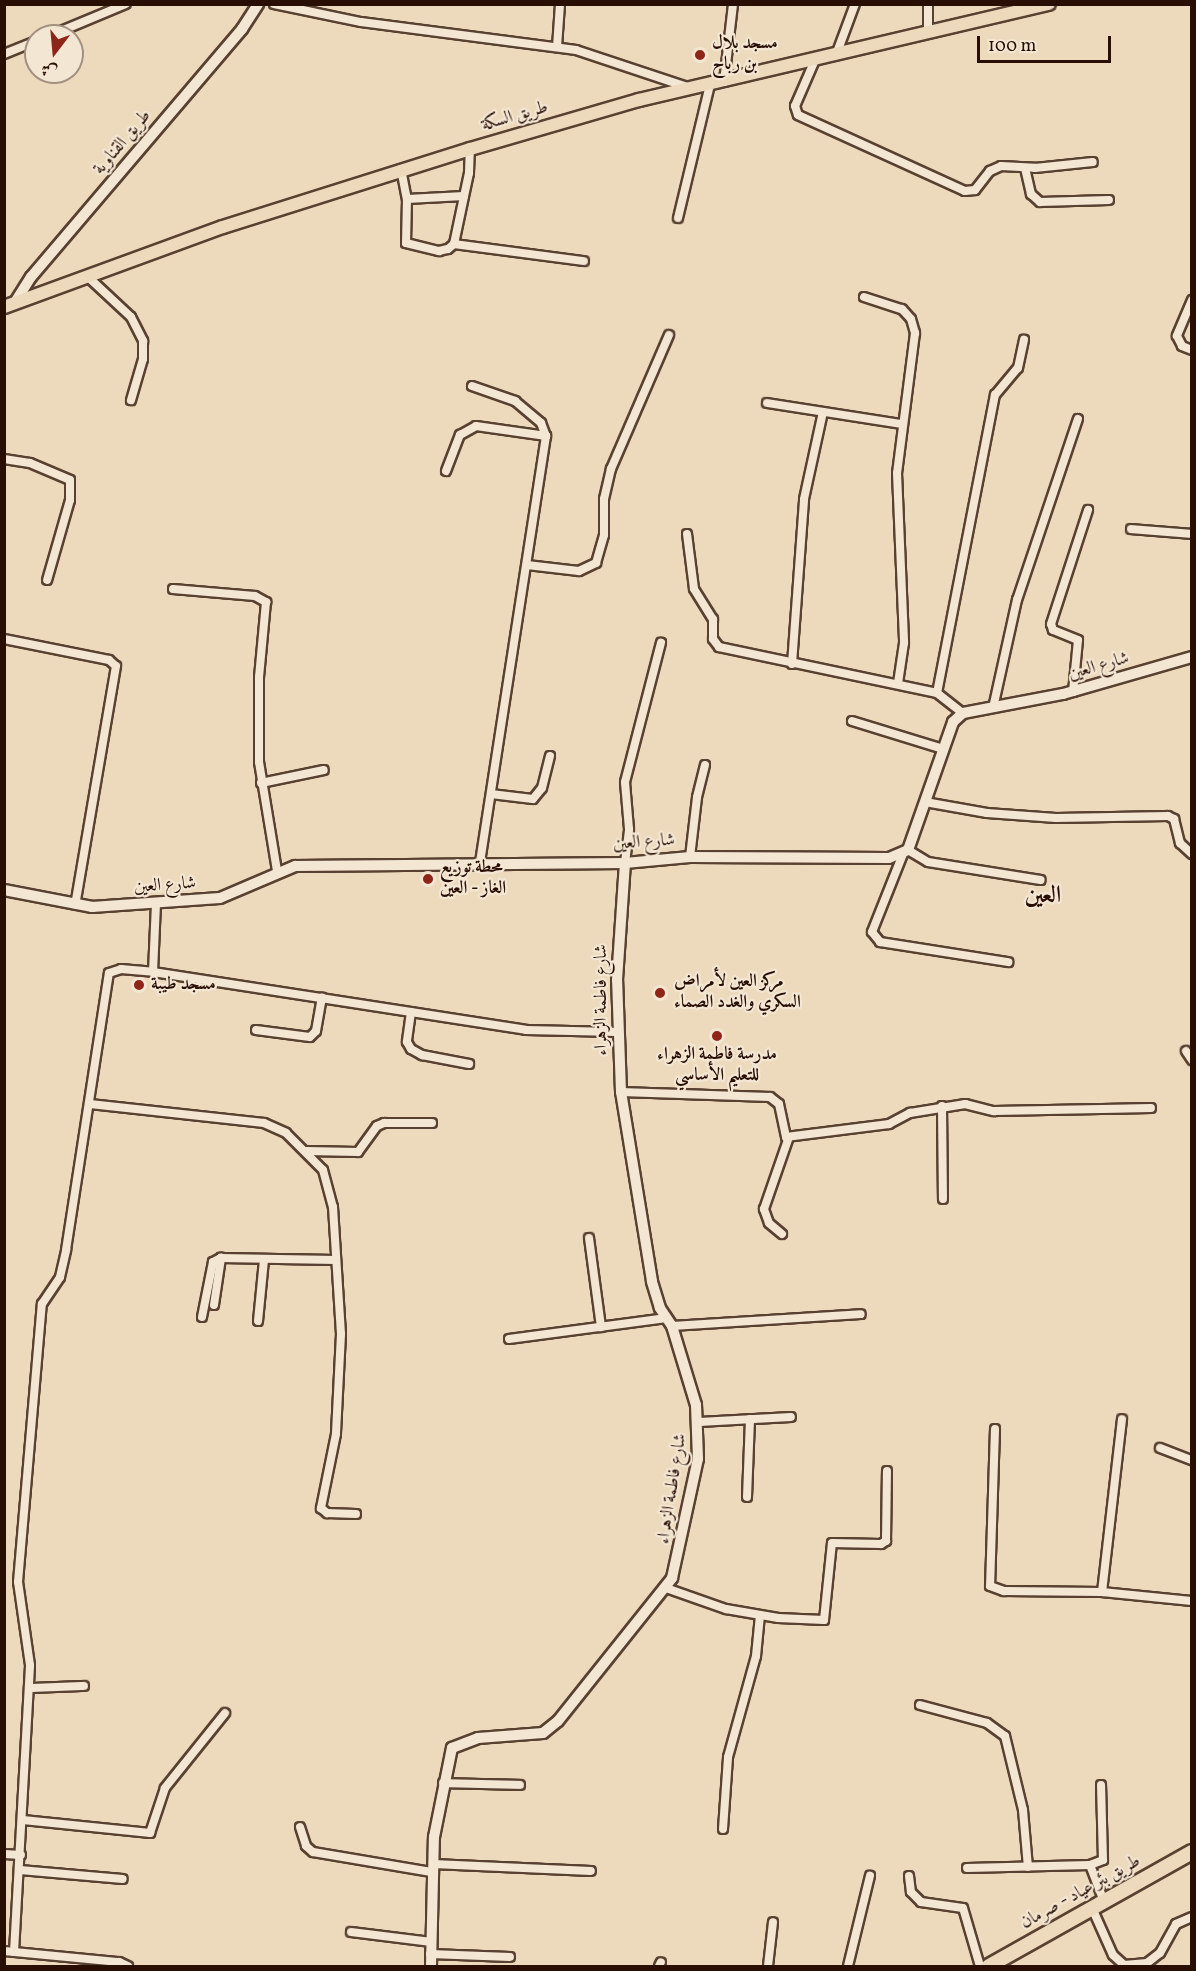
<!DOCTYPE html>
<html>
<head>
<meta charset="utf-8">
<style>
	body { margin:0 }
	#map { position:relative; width:1196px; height:1971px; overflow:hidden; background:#edd9bb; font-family:Vollkorn,Amiri,serif }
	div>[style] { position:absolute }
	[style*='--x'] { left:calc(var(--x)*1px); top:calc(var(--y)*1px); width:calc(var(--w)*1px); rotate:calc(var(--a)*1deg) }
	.roads { filter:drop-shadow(2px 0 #594131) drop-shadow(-2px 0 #594131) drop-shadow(0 2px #594131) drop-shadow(0 -2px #594131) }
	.minor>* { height:8px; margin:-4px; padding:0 4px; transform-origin:4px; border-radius:4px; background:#f3e6d3 }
	.tertiary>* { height:10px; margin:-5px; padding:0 5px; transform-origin:5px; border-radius:5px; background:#f3e6d3 }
	.primary>* { height:12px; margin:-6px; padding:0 6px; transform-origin:6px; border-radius:6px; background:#edd9bb }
	.trunk>* { height:14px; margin:-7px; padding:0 7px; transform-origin:7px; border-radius:7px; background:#edd9bb }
	.dots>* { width:16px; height:16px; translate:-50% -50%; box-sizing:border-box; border:3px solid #f3e6d3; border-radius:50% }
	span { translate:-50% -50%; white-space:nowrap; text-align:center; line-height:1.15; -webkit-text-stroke:4.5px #f3e6d3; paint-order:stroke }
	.poi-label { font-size:18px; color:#280e03; font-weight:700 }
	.left { translate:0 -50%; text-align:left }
	.street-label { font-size:18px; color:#280e03 }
	.district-label { font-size:24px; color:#280e03; font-weight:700 }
	.frame { position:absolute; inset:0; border:6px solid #280e03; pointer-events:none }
	.north { position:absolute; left:24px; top:24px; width:60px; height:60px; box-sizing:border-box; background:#f3e6d3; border:2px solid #a29080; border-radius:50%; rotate:196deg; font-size:16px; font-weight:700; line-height:24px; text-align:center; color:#280e03 }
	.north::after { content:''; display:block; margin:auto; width:21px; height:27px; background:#8f2418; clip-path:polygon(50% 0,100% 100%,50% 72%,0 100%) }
	.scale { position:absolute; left:977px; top:36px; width:134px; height:27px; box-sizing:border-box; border:3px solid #280e03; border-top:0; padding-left:8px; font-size:18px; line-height:21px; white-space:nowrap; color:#280e03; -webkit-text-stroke:4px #f3e6d3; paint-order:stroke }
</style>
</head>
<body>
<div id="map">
	<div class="roads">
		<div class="minor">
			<div style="--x:274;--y:4;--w:89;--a:11.7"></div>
			<div style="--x:361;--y:22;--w:217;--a:7.4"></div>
			<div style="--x:576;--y:50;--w:120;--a:18.4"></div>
			<div style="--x:928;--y:4;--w:29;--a:90"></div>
			<div style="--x:49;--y:36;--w:83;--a:-22.6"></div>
			<div style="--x:557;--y:47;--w:43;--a:-86"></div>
			<div style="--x:4;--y:54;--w:35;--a:-22"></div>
			<div style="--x:836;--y:55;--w:54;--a:-69.6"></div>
			<div style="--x:815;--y:60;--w:50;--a:113.5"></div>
			<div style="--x:795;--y:106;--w:9;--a:72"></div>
			<div style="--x:798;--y:115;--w:183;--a:24.5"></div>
			<div style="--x:965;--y:191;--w:10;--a:-6"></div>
			<div style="--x:975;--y:190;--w:24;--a:-52"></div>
			<div style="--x:990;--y:171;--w:12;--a:-24"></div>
			<div style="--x:1001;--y:166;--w:34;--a:3"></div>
			<div style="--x:1035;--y:168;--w:58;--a:-5.9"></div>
			<div style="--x:724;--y:82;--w:79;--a:-83.4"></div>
			<div style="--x:1025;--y:168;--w:27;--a:77"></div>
			<div style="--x:1031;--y:194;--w:12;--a:42"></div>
			<div style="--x:1040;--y:202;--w:69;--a:-1.7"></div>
			<div style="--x:401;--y:169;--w:31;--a:79"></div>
			<div style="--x:407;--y:199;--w:44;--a:91.3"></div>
			<div style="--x:406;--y:243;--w:34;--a:14"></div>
			<div style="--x:439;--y:251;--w:9;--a:-13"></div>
			<div style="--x:448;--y:249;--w:8;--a:-40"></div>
			<div style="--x:454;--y:244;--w:73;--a:-78.1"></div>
			<div style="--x:469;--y:173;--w:24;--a:-88"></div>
			<div style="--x:407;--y:199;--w:57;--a:-3"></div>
			<div style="--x:678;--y:218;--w:137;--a:-76.5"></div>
			<div style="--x:454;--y:244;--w:131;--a:7.5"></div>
			<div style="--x:87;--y:276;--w:60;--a:43"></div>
			<div style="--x:131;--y:317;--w:27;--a:63"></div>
			<div style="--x:143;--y:341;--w:18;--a:90"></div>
			<div style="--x:143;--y:359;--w:43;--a:106.3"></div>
			<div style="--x:864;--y:297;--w:40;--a:18"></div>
			<div style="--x:902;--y:309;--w:13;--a:48"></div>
			<div style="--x:911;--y:319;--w:15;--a:74"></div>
			<div style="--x:915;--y:333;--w:141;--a:97.3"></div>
			<div style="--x:897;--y:473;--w:170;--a:87.6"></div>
			<div style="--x:904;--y:643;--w:40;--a:98.5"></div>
			<div style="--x:1192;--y:300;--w:39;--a:113"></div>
			<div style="--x:1177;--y:336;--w:11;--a:63"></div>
			<div style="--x:1182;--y:346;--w:11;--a:22"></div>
			<div style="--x:472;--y:386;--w:46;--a:19.2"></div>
			<div style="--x:515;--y:401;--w:34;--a:40"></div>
			<div style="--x:541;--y:423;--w:14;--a:69"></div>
			<div style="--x:546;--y:436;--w:430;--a:98.8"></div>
			<div style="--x:767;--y:403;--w:136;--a:8.9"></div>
			<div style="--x:4;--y:459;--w:26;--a:9"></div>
			<div style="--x:30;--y:463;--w:43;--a:23"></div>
			<div style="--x:70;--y:480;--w:20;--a:90"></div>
			<div style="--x:70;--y:500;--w:83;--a:106"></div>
			<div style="--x:446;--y:471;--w:39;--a:-69"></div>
			<div style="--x:460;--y:435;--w:18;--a:-29"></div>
			<div style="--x:476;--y:426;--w:71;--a:8.1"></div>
			<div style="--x:1131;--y:529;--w:61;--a:4.7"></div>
			<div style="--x:687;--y:534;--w:55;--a:82.7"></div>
			<div style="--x:694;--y:589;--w:36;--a:58"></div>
			<div style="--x:713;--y:619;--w:20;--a:90"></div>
			<div style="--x:713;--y:639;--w:10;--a:53"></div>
			<div style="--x:719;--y:647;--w:223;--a:11.9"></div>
			<div style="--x:937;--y:693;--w:33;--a:38"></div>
			<div style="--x:527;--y:565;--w:52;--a:6.6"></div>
			<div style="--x:579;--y:571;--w:19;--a:-25"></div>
			<div style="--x:596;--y:563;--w:29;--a:-74"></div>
			<div style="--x:604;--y:535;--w:36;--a:-90"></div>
			<div style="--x:604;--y:499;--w:31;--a:-77"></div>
			<div style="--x:611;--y:469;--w:146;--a:-66.6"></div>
			<div style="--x:173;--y:589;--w:82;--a:4.9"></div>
			<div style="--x:255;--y:596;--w:13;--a:29"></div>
			<div style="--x:266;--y:602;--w:75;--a:95.3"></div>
			<div style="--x:259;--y:677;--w:85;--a:90"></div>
			<div style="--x:259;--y:762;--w:110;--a:80.6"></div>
			<div style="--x:4;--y:639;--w:107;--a:11.3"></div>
			<div style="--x:109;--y:660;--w:9;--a:41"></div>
			<div style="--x:116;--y:666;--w:242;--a:99.7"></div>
			<div style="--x:792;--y:664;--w:165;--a:-85.8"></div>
			<div style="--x:804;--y:499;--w:89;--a:-77.7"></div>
			<div style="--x:1073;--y:692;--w:52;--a:-84.5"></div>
			<div style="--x:1078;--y:640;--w:27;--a:-158"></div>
			<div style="--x:1053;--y:630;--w:6;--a:-108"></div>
			<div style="--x:1051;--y:624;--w:120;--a:-72"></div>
			<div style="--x:937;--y:693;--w:304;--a:-79"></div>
			<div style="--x:995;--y:395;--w:35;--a:-50"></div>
			<div style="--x:1018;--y:368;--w:29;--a:-78"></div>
			<div style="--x:993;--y:708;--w:111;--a:-77.5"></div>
			<div style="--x:1017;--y:600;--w:191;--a:-71.4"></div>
			<div style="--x:852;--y:721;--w:95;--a:17.1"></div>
			<div style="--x:261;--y:783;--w:64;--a:-11.7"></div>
			<div style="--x:491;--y:794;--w:42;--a:6.8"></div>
			<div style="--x:533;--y:799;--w:14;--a:-51"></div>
			<div style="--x:542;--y:788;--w:33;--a:-76"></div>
			<div style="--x:925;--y:802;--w:63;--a:10.1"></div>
			<div style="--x:987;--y:813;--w:69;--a:4.1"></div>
			<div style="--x:1056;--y:818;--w:112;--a:-1"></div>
			<div style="--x:1168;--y:816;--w:7;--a:27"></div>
			<div style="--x:1174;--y:819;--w:25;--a:76"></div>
			<div style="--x:1180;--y:843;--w:16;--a:43"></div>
			<div style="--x:908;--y:850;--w:23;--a:31"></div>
			<div style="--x:928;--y:862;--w:114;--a:9.1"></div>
			<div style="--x:903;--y:854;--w:84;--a:111.7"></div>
			<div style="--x:872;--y:932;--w:13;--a:51"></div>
			<div style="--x:880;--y:942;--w:130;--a:8.9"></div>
			<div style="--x:690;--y:857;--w:60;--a:-83.3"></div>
			<div style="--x:697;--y:797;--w:33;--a:-76"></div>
			<div style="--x:625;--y:863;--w:34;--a:-83"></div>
			<div style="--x:629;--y:829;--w:47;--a:-94.9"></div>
			<div style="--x:625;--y:782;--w:144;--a:-75.5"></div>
			<div style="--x:153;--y:972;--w:68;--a:-87.5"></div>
			<div style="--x:411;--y:1012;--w:30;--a:98"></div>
			<div style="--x:407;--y:1042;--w:8;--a:60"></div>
			<div style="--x:411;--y:1049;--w:13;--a:29"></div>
			<div style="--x:422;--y:1055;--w:48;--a:10.8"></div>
			<div style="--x:256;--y:1030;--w:54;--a:7.4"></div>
			<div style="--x:310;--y:1037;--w:8;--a:-45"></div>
			<div style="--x:316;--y:1031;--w:34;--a:-80"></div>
			<div style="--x:1186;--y:1051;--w:11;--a:56"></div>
			<div style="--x:621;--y:1092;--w:149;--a:1.9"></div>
			<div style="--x:770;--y:1097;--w:11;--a:38"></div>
			<div style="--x:779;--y:1104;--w:34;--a:78"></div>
			<div style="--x:786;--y:1137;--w:104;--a:-7.2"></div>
			<div style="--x:889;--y:1124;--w:24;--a:-28"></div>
			<div style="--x:910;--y:1113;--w:56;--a:-9.3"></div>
			<div style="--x:965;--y:1104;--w:30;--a:14"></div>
			<div style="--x:994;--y:1111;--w:157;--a:-1.1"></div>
			<div style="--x:90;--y:1104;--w:175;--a:6.2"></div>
			<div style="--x:264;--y:1123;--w:24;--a:24"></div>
			<div style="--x:286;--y:1133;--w:52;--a:45"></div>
			<div style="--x:323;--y:1170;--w:38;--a:75"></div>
			<div style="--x:333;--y:1207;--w:127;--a:86.4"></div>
			<div style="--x:341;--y:1334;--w:100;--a:92.9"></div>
			<div style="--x:336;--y:1434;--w:76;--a:101.5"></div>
			<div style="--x:321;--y:1508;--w:8;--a:40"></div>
			<div style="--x:327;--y:1513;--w:29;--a:2"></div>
			<div style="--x:942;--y:1106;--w:93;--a:89.4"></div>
			<div style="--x:307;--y:1151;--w:51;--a:1.1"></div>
			<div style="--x:358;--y:1152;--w:32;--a:-54"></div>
			<div style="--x:377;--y:1126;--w:8;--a:-23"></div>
			<div style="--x:384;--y:1123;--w:48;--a:0"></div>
			<div style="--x:782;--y:1234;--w:17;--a:-140"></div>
			<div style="--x:769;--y:1223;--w:15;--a:-110"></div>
			<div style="--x:764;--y:1209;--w:76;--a:-70.9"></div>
			<div style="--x:589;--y:1238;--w:90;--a:82.3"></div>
			<div style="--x:214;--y:1305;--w:48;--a:-81.5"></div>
			<div style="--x:221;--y:1258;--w:115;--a:1"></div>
			<div style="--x:202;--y:1317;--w:56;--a:-78.7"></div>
			<div style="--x:213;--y:1262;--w:9;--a:-27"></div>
			<div style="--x:258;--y:1321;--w:61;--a:-84.4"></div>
			<div style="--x:672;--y:1326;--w:189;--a:-3.6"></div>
			<div style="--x:509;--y:1339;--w:159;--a:-7.6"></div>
			<div style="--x:699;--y:1422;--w:92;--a:-3.1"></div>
			<div style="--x:995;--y:1429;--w:157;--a:91.8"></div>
			<div style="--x:990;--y:1586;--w:15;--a:20"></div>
			<div style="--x:1004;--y:1591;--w:98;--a:0.6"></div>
			<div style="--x:1102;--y:1592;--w:90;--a:5.7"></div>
			<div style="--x:1160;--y:1448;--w:34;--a:21"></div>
			<div style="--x:747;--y:1497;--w:78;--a:-87.8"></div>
			<div style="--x:666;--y:1588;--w:64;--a:19.3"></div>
			<div style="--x:726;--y:1609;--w:53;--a:9.8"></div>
			<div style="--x:778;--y:1618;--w:46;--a:2.5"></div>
			<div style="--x:824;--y:1620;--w:77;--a:-84.1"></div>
			<div style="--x:832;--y:1543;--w:49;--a:1.2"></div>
			<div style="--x:881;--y:1544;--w:6;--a:-31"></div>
			<div style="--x:886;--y:1541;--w:70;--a:-89.2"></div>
			<div style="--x:1102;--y:1592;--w:174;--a:-83.4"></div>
			<div style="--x:29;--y:1688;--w:55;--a:-2.1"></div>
			<div style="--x:920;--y:1705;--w:69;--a:15"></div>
			<div style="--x:987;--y:1723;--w:22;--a:36"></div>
			<div style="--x:1005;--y:1736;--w:76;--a:76.3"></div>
			<div style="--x:1023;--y:1810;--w:57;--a:85"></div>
			<div style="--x:443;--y:1783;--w:77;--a:1.5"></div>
			<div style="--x:23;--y:1820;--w:128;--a:5.8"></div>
			<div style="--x:150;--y:1833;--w:47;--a:-71.6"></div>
			<div style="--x:165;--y:1788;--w:96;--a:-51.3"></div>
			<div style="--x:300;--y:1827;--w:20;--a:72"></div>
			<div style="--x:306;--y:1846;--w:9;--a:41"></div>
			<div style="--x:313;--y:1852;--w:120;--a:9.6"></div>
			<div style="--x:723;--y:1829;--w:72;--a:-86"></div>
			<div style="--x:728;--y:1757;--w:105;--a:-74.5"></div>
			<div style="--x:756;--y:1656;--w:41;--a:-84.4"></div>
			<div style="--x:4;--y:1854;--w:17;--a:3"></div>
			<div style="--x:433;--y:1864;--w:158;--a:2.5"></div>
			<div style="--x:1090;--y:1865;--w:40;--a:69"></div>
			<div style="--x:967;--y:1868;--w:123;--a:-1.4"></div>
			<div style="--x:1090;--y:1865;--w:14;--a:-21"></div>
			<div style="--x:1103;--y:1860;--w:75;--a:-91.5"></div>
			<div style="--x:20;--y:1870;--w:103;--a:5"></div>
			<div style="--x:909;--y:1876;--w:16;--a:83"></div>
			<div style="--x:911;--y:1892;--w:14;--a:45"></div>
			<div style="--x:921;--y:1902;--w:42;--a:8.1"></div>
			<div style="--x:963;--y:1908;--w:60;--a:73.7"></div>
			<div style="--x:1092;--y:1908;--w:51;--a:65.9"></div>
			<div style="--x:1113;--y:1955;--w:15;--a:42"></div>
			<div style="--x:1124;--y:1965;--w:23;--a:-5"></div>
			<div style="--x:1147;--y:1963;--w:16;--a:-38"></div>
			<div style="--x:1160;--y:1953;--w:33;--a:-61"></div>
			<div style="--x:1176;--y:1924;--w:17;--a:-24"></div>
			<div style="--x:351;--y:1932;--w:81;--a:7.1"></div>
			<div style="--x:4;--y:1951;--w:116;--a:5.5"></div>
			<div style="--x:119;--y:1962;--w:10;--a:24"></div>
			<div style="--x:14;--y:1952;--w:287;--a:-86.8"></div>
			<div style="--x:30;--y:1665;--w:84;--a:-98.2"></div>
			<div style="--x:18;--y:1582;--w:279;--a:-85.1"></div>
			<div style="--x:42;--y:1304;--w:32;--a:-56"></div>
			<div style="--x:60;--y:1277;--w:28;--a:-77"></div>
			<div style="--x:66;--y:1250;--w:280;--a:-81.2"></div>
			<div style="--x:109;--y:973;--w:13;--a:-18"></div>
			<div style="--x:121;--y:969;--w:32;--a:5"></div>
			<div style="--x:153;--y:972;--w:377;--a:8.8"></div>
			<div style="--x:526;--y:1030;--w:91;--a:1.3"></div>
			<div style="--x:430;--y:1954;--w:80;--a:2.1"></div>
			<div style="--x:659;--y:1966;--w:4;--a:-63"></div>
			<div style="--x:768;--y:1966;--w:44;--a:-83.5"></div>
			<div style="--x:848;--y:1966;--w:93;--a:-76.3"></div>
		</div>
		<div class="tertiary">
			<div style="--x:14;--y:304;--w:32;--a:-58"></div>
			<div style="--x:31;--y:277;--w:326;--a:-49.6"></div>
			<div style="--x:242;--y:29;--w:30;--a:-57"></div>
			<div style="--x:4;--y:890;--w:90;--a:10.9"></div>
			<div style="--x:92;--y:907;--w:128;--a:-4"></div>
			<div style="--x:220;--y:898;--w:82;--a:-23.1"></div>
			<div style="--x:295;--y:866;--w:330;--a:-0.5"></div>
			<div style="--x:625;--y:863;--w:65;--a:-5.3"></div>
			<div style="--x:690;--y:857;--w:199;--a:0.3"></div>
			<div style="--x:889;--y:858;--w:21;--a:-23"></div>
			<div style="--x:908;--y:850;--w:136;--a:-70.6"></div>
			<div style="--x:953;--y:722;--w:13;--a:-42"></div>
			<div style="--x:963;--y:713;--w:102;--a:-10.8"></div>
			<div style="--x:1063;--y:694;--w:134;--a:-16"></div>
			<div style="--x:431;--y:1966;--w:129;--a:-88.7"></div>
			<div style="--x:434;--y:1837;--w:91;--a:-78.6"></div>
			<div style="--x:452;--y:1748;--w:28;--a:-21"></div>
			<div style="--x:478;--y:1738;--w:65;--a:-4.4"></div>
			<div style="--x:543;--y:1733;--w:19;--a:-39"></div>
			<div style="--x:558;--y:1721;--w:183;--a:-51.4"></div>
			<div style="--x:672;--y:1578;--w:122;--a:-77.7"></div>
			<div style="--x:698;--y:1459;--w:54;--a:-92.1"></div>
			<div style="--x:696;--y:1405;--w:83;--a:-106.9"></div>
			<div style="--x:672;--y:1326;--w:22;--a:-124"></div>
			<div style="--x:660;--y:1308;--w:28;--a:-107"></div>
			<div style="--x:652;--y:1281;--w:192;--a:-99.3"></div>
			<div style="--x:621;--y:1092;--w:112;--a:-92"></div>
			<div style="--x:617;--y:980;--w:117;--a:-86.1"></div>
		</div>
		<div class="primary">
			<div style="--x:4;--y:307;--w:233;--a:-20.1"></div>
			<div style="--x:223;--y:227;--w:259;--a:-17.5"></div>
			<div style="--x:470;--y:149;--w:176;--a:-16.2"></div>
			<div style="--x:639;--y:100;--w:421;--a:-13.2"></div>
		</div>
		<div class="trunk">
			<div style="--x:989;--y:1966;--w:233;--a:-29.3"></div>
		</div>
	</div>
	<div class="dots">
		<div style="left:700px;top:55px;background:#8f2418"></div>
		<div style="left:428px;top:879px;background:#8f2418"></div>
		<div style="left:139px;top:985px;background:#8f2418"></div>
		<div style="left:660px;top:993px;background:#8f2418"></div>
		<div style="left:717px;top:1036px;background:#8f2418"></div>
	</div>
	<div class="poi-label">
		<span class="left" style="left:712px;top:55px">مسجد بلال<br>بن رباح</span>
		<span class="left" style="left:440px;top:879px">محطة توزيع<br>الغاز - العين</span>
		<span class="left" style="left:674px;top:993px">مركز العين لأمراض<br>السكري والغدد الصماء</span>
		<span class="left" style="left:151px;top:985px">مسجد طيبة</span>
		<span style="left:717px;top:1066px">مدرسة فاطمة الزهراء<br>للتعليم الأساسي</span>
	</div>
	<div class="street-label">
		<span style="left:515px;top:117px;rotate:-16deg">طريق السكة</span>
		<span style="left:123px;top:143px;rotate:-50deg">طريق القناوية</span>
		<span style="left:1099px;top:667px;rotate:-16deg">شارع العين</span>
		<span style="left:644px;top:843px;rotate:-4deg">شارع العين</span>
		<span style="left:165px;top:886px;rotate:-4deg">شارع العين</span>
		<span style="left:602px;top:1000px;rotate:-90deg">شارع فاطمة الزهراء</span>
		<span style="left:673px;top:1489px;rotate:-81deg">شارع فاطمة الزهراء</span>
		<span style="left:1081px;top:1893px;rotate:-29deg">طريق بئر عياد - صرمان</span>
	</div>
	<div class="district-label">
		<span style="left:1043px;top:897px">العين</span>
	</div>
	<div class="frame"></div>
	<div class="north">ش</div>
	<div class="scale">100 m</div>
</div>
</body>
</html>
